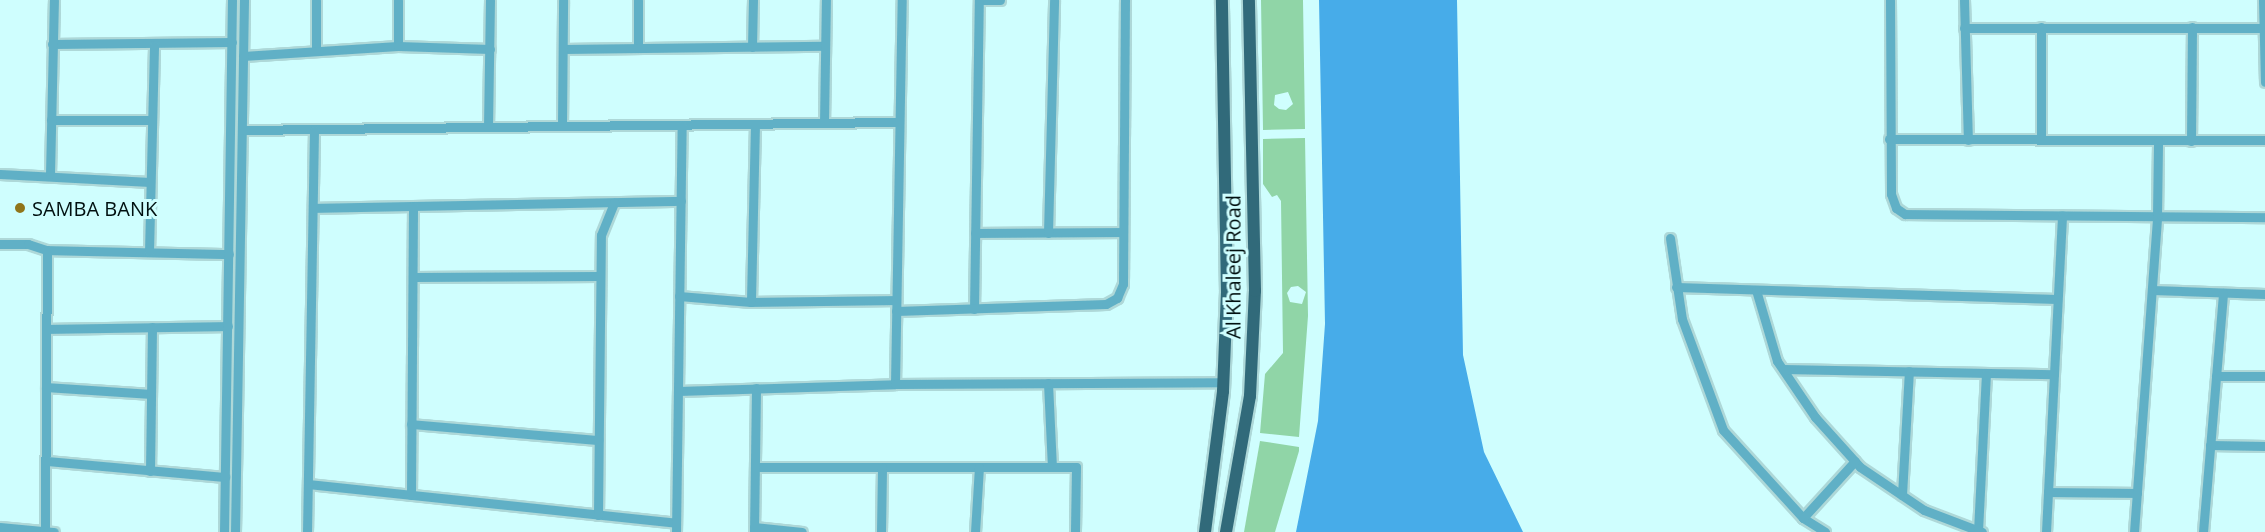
<!DOCTYPE html>
<html>
<head>
<meta charset="utf-8">
<style>
	body { margin:0 }
	#map { position:relative; width:2265px; height:532px; overflow:hidden; background:#cffefe; font-family:"Open Sans",sans-serif }
	div>[style] { position:absolute }
	[style*='--x'] { left:calc(var(--x)*1px); top:calc(var(--y)*1px); width:calc(var(--w)*1px); rotate:calc(var(--a)*1deg) }
	.green>* { inset:0; background:#90d5a7 }
	.water>* { inset:0; background:#47ace9 }
	.roads { filter:drop-shadow(2px 0 #aed8d8) drop-shadow(-2px 0 #aed8d8) drop-shadow(0 2px #aed8d8) drop-shadow(0 -2px #aed8d8) }
	.minor>* { height:9px; margin:-4.5px; padding:0 4.5px; transform-origin:4.5px; border-radius:4.5px; background:#60b0c6 }
	.major>* { height:12px; margin:-6px; padding:0 6px; transform-origin:6px; border-radius:6px; background:#316a7a }
	.dots>* { width:16px; height:16px; translate:-50% -50%; box-sizing:border-box; border:3px solid #cffefe; border-radius:50% }
	span { translate:-50% -50%; white-space:nowrap; text-align:center; line-height:1.15; -webkit-text-stroke:6px #cffefe; paint-order:stroke }
	.poi-label { font-size:20px; color:#011010 }
	.left { translate:0 -50%; text-align:left }
	.street-label { font-size:20px; color:#011010 }
</style>
</head>
<body>
<div id="map">
	<div class="green">
		<div style="clip-path:polygon(evenodd,1261px 0,1303px 0,1305px 129px,1263px 130px,1261px 0,1288px 92px,1293px 104px,1286px 110px,1279px 109px,1274px 105px,1275px 95px,1288px 92px)"></div>
		<div style="clip-path:polygon(evenodd,1305px 138px,1308px 316px,1299px 437px,1260px 433px,1265px 374px,1283px 353px,1281px 201px,1277px 195px,1272px 197px,1263px 184px,1263px 139px,1305px 138px,1291px 287px,1298px 286px,1306px 292px,1302px 304px,1290px 302px,1287px 293px,1291px 287px)"></div>
		<div style="clip-path:polygon(1260px 441px,1299px 447px,1299px 451px,1275px 532px,1244px 532px)"></div>
	</div>
	<div class="water">
		<div style="clip-path:polygon(1319px 0,1457px 0,1463px 355px,1484px 452px,1523px 532px,1296px 532px,1318px 421px,1325px 324px)"></div>
	</div>
	<div class="roads">
		<div class="minor">
			<div style="--x:316;--y:0;--w:51;--a:90"></div>
			<div style="--x:398;--y:0;--w:46;--a:90"></div>
			<div style="--x:638;--y:0;--w:48;--a:90"></div>
			<div style="--x:979;--y:0;--w:21;--a:0"></div>
			<div style="--x:1890;--y:0;--w:194;--a:89.7"></div>
			<div style="--x:1891;--y:194;--w:15;--a:70"></div>
			<div style="--x:1896;--y:208;--w:11;--a:34"></div>
			<div style="--x:1905;--y:214;--w:360;--a:0.5"></div>
			<div style="--x:1964;--y:0;--w:140;--a:88.4"></div>
			<div style="--x:2263;--y:0;--w:82;--a:88.6"></div>
			<div style="--x:1964;--y:28;--w:299;--a:0"></div>
			<div style="--x:52;--y:44;--w:180;--a:-0.6"></div>
			<div style="--x:752;--y:47;--w:47;--a:-88.8"></div>
			<div style="--x:563;--y:49;--w:262;--a:-0.7"></div>
			<div style="--x:243;--y:56;--w:155;--a:-3.7"></div>
			<div style="--x:398;--y:46;--w:92;--a:1.9"></div>
			<div style="--x:51;--y:120;--w:101;--a:0"></div>
			<div style="--x:824;--y:123;--w:123;--a:-89.1"></div>
			<div style="--x:755;--y:124;--w:178;--a:91.3"></div>
			<div style="--x:751;--y:302;--w:145;--a:-0.8"></div>
			<div style="--x:562;--y:126;--w:126;--a:-89.5"></div>
			<div style="--x:488;--y:127;--w:127;--a:-89.1"></div>
			<div style="--x:242;--y:130;--w:657;--a:-0.7"></div>
			<div style="--x:1889;--y:139;--w:376;--a:0.2"></div>
			<div style="--x:2041;--y:139;--w:112;--a:-90"></div>
			<div style="--x:2191;--y:141;--w:114;--a:-89.5"></div>
			<div style="--x:0;--y:174;--w:150;--a:3.1"></div>
			<div style="--x:50;--y:174;--w:174;--a:-88.7"></div>
			<div style="--x:313;--y:208;--w:368;--a:-1.1"></div>
			<div style="--x:975;--y:233;--w:148;--a:-0.4"></div>
			<div style="--x:1048;--y:233;--w:233;--a:-88.5"></div>
			<div style="--x:1670;--y:238;--w:82;--a:81.6"></div>
			<div style="--x:1682;--y:319;--w:118;--a:69.7"></div>
			<div style="--x:1723;--y:430;--w:119;--a:47.7"></div>
			<div style="--x:1803;--y:518;--w:26;--a:32"></div>
			<div style="--x:0;--y:244;--w:28;--a:0"></div>
			<div style="--x:28;--y:244;--w:20;--a:18"></div>
			<div style="--x:47;--y:250;--w:182;--a:1.3"></div>
			<div style="--x:149;--y:252;--w:207;--a:-88.6"></div>
			<div style="--x:413;--y:277;--w:187;--a:-0.3"></div>
			<div style="--x:1676;--y:287;--w:381;--a:1.8"></div>
			<div style="--x:1756;--y:290;--w:74;--a:73.5"></div>
			<div style="--x:1777;--y:361;--w:68;--a:55.8"></div>
			<div style="--x:1815;--y:417;--w:67;--a:48"></div>
			<div style="--x:1860;--y:467;--w:77;--a:33.9"></div>
			<div style="--x:1924;--y:510;--w:62;--a:20.8"></div>
			<div style="--x:2152;--y:290;--w:113;--a:2"></div>
			<div style="--x:679;--y:296;--w:72;--a:4.8"></div>
			<div style="--x:974;--y:309;--w:309;--a:-89.1"></div>
			<div style="--x:896;--y:311;--w:210;--a:-1.9"></div>
			<div style="--x:1106;--y:304;--w:13;--a:-29"></div>
			<div style="--x:1117;--y:298;--w:15;--a:-67"></div>
			<div style="--x:1123;--y:284;--w:284;--a:-89.6"></div>
			<div style="--x:47;--y:329;--w:181;--a:-0.9"></div>
			<div style="--x:1783;--y:369;--w:271;--a:1.1"></div>
			<div style="--x:2216;--y:376;--w:49;--a:0"></div>
			<div style="--x:1048;--y:383;--w:84;--a:87.3"></div>
			<div style="--x:895;--y:384;--w:384;--a:-89"></div>
			<div style="--x:46;--y:387;--w:105;--a:3.8"></div>
			<div style="--x:678;--y:391;--w:217;--a:-1.8"></div>
			<div style="--x:895;--y:384;--w:328;--a:-0.3"></div>
			<div style="--x:411;--y:424;--w:188;--a:4.9"></div>
			<div style="--x:2210;--y:445;--w:55;--a:1"></div>
			<div style="--x:46;--y:461;--w:180;--a:5.1"></div>
			<div style="--x:755;--y:467;--w:321;--a:0"></div>
			<div style="--x:1076;--y:467;--w:65;--a:90.9"></div>
			<div style="--x:150;--y:471;--w:144;--a:-89.2"></div>
			<div style="--x:308;--y:484;--w:370;--a:6"></div>
			<div style="--x:2048;--y:492;--w:89;--a:0.6"></div>
			<div style="--x:411;--y:495;--w:289;--a:-89.6"></div>
			<div style="--x:1902;--y:495;--w:124;--a:-86.8"></div>
			<div style="--x:598;--y:515;--w:280;--a:-89.4"></div>
			<div style="--x:601;--y:235;--w:35;--a:-68"></div>
			<div style="--x:1803;--y:518;--w:77;--a:-47.6"></div>
			<div style="--x:0;--y:527;--w:54;--a:5.3"></div>
			<div style="--x:754;--y:527;--w:48;--a:5.9"></div>
			<div style="--x:45;--y:531;--w:281;--a:-89.6"></div>
			<div style="--x:1978;--y:531;--w:158;--a:-87.1"></div>
			<div style="--x:224;--y:532;--w:532;--a:-89.14"></div>
			<div style="--x:235;--y:532;--w:532;--a:-89.03"></div>
			<div style="--x:307;--y:532;--w:402;--a:-89"></div>
			<div style="--x:676;--y:532;--w:407;--a:-89.2"></div>
			<div style="--x:754;--y:532;--w:144;--a:-89.2"></div>
			<div style="--x:881;--y:532;--w:65;--a:-89.1"></div>
			<div style="--x:975;--y:532;--w:65;--a:-86.5"></div>
			<div style="--x:2046;--y:532;--w:317;--a:-87.1"></div>
			<div style="--x:2134;--y:532;--w:317;--a:-85.8"></div>
			<div style="--x:2157;--y:216;--w:75;--a:-89.2"></div>
			<div style="--x:2203;--y:532;--w:240;--a:-85.2"></div>
		</div>
		<div class="major">
			<div style="--x:1205;--y:532;--w:142;--a:-82.7"></div>
			<div style="--x:1223;--y:391;--w:98;--a:-87.7"></div>
			<div style="--x:1227;--y:293;--w:293;--a:-91"></div>
			<div style="--x:1226;--y:532;--w:138;--a:-80"></div>
			<div style="--x:1250;--y:396;--w:105;--a:-87.3"></div>
			<div style="--x:1255;--y:291;--w:291;--a:-91.2"></div>
		</div>
	</div>
	<div class="dots">
		<div style="left:20px;top:208px;background:#90751a"></div>
	</div>
	<div class="poi-label">
		<span class="left" style="left:32px;top:208px">SAMBA BANK</span>
	</div>
	<div class="street-label">
		<span style="left:1233px;top:267px;rotate:-90deg">Al Khaleej Road</span>
	</div>
</div>
</body>
</html>
